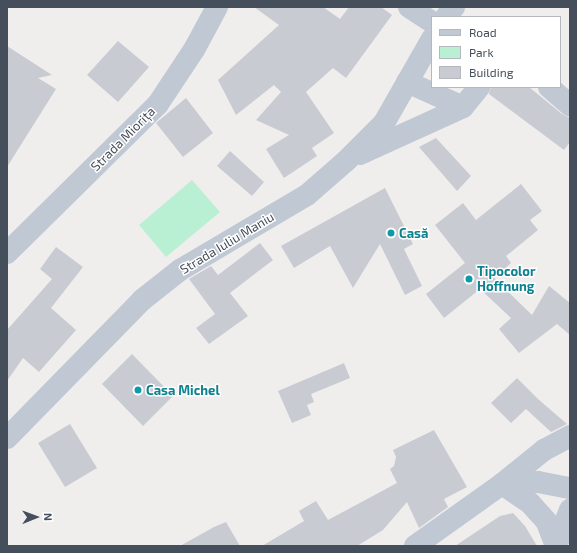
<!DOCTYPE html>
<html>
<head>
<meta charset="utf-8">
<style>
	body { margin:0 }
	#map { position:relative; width:577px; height:553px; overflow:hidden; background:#f0eded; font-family:"Exo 2",sans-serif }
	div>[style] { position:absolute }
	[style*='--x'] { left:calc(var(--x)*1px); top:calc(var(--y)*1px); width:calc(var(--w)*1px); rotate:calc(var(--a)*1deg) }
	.green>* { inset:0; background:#b9f0d4 }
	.building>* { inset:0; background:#c9cbd3 }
	.minor>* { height:22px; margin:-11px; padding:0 11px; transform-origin:11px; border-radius:11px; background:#c0c8d3 }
	.dots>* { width:11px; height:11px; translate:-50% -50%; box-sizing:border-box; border:2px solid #fff; border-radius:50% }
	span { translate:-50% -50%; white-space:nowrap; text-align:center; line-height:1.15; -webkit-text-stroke:3px #fff; paint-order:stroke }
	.street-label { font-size:13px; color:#454e5b }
	.culture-label { font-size:13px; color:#0d838f; font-weight:700 }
	.left { translate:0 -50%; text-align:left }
	.frame { position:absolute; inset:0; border:8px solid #454e5b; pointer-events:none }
	.legend { position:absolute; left:431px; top:16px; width:130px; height:72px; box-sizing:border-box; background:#fff; border:1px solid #b5b8bd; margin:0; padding:5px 7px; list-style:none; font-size:12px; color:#454e5b }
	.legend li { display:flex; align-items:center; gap:8px; height:20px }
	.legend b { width:20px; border:1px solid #b5b8bd }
	.north { position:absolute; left:16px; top:497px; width:40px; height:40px; -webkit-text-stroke:3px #fff; paint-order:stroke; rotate:89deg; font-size:11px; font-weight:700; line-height:16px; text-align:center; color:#454e5b }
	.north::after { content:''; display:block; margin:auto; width:14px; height:18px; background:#454e5b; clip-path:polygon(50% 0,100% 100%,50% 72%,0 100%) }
</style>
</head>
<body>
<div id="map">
	<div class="green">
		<div style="clip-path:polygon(192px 180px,220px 212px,166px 257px,139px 225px)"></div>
	</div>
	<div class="building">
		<div style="clip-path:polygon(254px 7px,323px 7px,340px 19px,349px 7px,381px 7px,392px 15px,346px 78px,333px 68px,306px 92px,334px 133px,312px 148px,317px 156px,284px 178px,266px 149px,289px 135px,256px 120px,281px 92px,274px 85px,236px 115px,218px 80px,279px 25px)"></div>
		<div style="clip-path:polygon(118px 41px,149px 67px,118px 102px,87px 75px)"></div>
		<div style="clip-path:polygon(7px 46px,52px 75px,38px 78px,56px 89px,7px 167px)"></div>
		<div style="clip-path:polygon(491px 87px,529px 87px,562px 114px,570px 118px,570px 142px,564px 150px,489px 94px)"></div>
		<div style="clip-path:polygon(186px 98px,213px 133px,183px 157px,156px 123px)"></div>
		<div style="clip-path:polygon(436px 138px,471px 176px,457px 191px,419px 147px)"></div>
		<div style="clip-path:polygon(230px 151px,264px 182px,252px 196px,217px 166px)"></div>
		<div style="clip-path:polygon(521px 184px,542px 211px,530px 220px,538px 230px,506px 256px,511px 263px,494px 278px,532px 315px,549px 286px,570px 303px,570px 335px,557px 324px,519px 353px,499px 329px,511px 318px,480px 289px,444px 318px,426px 294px,465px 263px,435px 225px,463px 203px,476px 220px)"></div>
		<div style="clip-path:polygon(385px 188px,413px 244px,404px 249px,422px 286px,405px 295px,380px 244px,353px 288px,330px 246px,294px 268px,281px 246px)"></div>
		<div style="clip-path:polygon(260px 243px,273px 260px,230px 293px,248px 316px,209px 344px,196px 328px,215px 314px,189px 279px,211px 266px,218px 275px)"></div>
		<div style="clip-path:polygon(56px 247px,83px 267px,51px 308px,76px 330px,39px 372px,23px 358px,7px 381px,7px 330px,52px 279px,40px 269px)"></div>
		<div style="clip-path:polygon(132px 354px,173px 396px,143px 426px,102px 384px)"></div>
		<div style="clip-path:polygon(344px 363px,350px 378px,311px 394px,314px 402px,307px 405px,311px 415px,292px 423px,278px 391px)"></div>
		<div style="clip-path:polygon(517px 378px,538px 399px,567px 424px,551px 432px,526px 409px,511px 423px,491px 403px)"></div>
		<div style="clip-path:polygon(70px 424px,97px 468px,65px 487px,38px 443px)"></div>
		<div style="clip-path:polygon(434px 430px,467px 487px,444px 499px,448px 507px,419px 528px,407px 502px,383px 530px,357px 546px,262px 546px,304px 521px,299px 511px,316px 501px,328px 520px,397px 483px,390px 469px,394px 466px,396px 457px,393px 450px)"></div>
		<div style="clip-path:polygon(513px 513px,525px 526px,537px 546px,455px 546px,500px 516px)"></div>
		<div style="clip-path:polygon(226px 522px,240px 546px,180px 546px,214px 527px)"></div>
	</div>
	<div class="minor">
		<div style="--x:409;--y:7;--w:27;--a:33"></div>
		<div style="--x:446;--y:17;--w:13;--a:-51"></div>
		<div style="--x:407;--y:82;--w:61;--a:24.1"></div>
		<div style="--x:463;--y:107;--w:26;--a:-51"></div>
		<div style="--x:549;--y:87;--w:28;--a:41"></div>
		<div style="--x:360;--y:154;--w:113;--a:-24.5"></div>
		<div style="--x:7;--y:253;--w:212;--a:-44.6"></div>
		<div style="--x:158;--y:104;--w:67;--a:-56.5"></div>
		<div style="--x:195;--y:48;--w:47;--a:-61.8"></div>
		<div style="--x:7;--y:438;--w:193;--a:-45.6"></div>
		<div style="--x:142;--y:300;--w:48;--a:-38.3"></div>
		<div style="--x:180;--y:270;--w:147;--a:-30.6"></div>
		<div style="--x:307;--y:195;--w:52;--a:-41.1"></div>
		<div style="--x:346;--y:161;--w:54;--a:-45"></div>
		<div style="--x:384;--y:123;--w:97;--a:-60.3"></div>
		<div style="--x:415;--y:546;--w:107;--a:-35.5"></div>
		<div style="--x:502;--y:484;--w:36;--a:-3"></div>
		<div style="--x:538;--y:482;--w:33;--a:11"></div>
		<div style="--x:556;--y:546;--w:26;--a:-111"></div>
		<div style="--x:547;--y:522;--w:25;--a:-132"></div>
		<div style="--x:530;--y:503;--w:34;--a:-146"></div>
		<div style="--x:502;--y:484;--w:54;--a:-39"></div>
		<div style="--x:544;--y:450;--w:30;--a:-28"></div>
		<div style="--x:556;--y:546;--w:39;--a:-69"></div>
	</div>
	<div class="dots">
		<div style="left:391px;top:233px;background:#0f9aa8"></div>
		<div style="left:469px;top:279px;background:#0f9aa8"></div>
		<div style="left:138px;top:390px;background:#0f9aa8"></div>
	</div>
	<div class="street-label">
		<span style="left:123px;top:139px;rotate:-45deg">Strada Miorița</span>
		<span style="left:227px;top:243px;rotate:-31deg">Strada Iuliu Maniu</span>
	</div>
	<div class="culture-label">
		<span class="left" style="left:399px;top:233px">Casă</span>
		<span class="left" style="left:477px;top:279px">Tipocolor<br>Hoffnung</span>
		<span class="left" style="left:146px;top:390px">Casa Michel</span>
	</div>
	<div class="frame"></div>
	<ul class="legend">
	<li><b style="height:5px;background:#c0c8d3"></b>Road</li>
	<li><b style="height:11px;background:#b9f0d4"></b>Park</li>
	<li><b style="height:11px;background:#c9cbd3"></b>Building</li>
	</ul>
	<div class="north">N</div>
</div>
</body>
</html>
